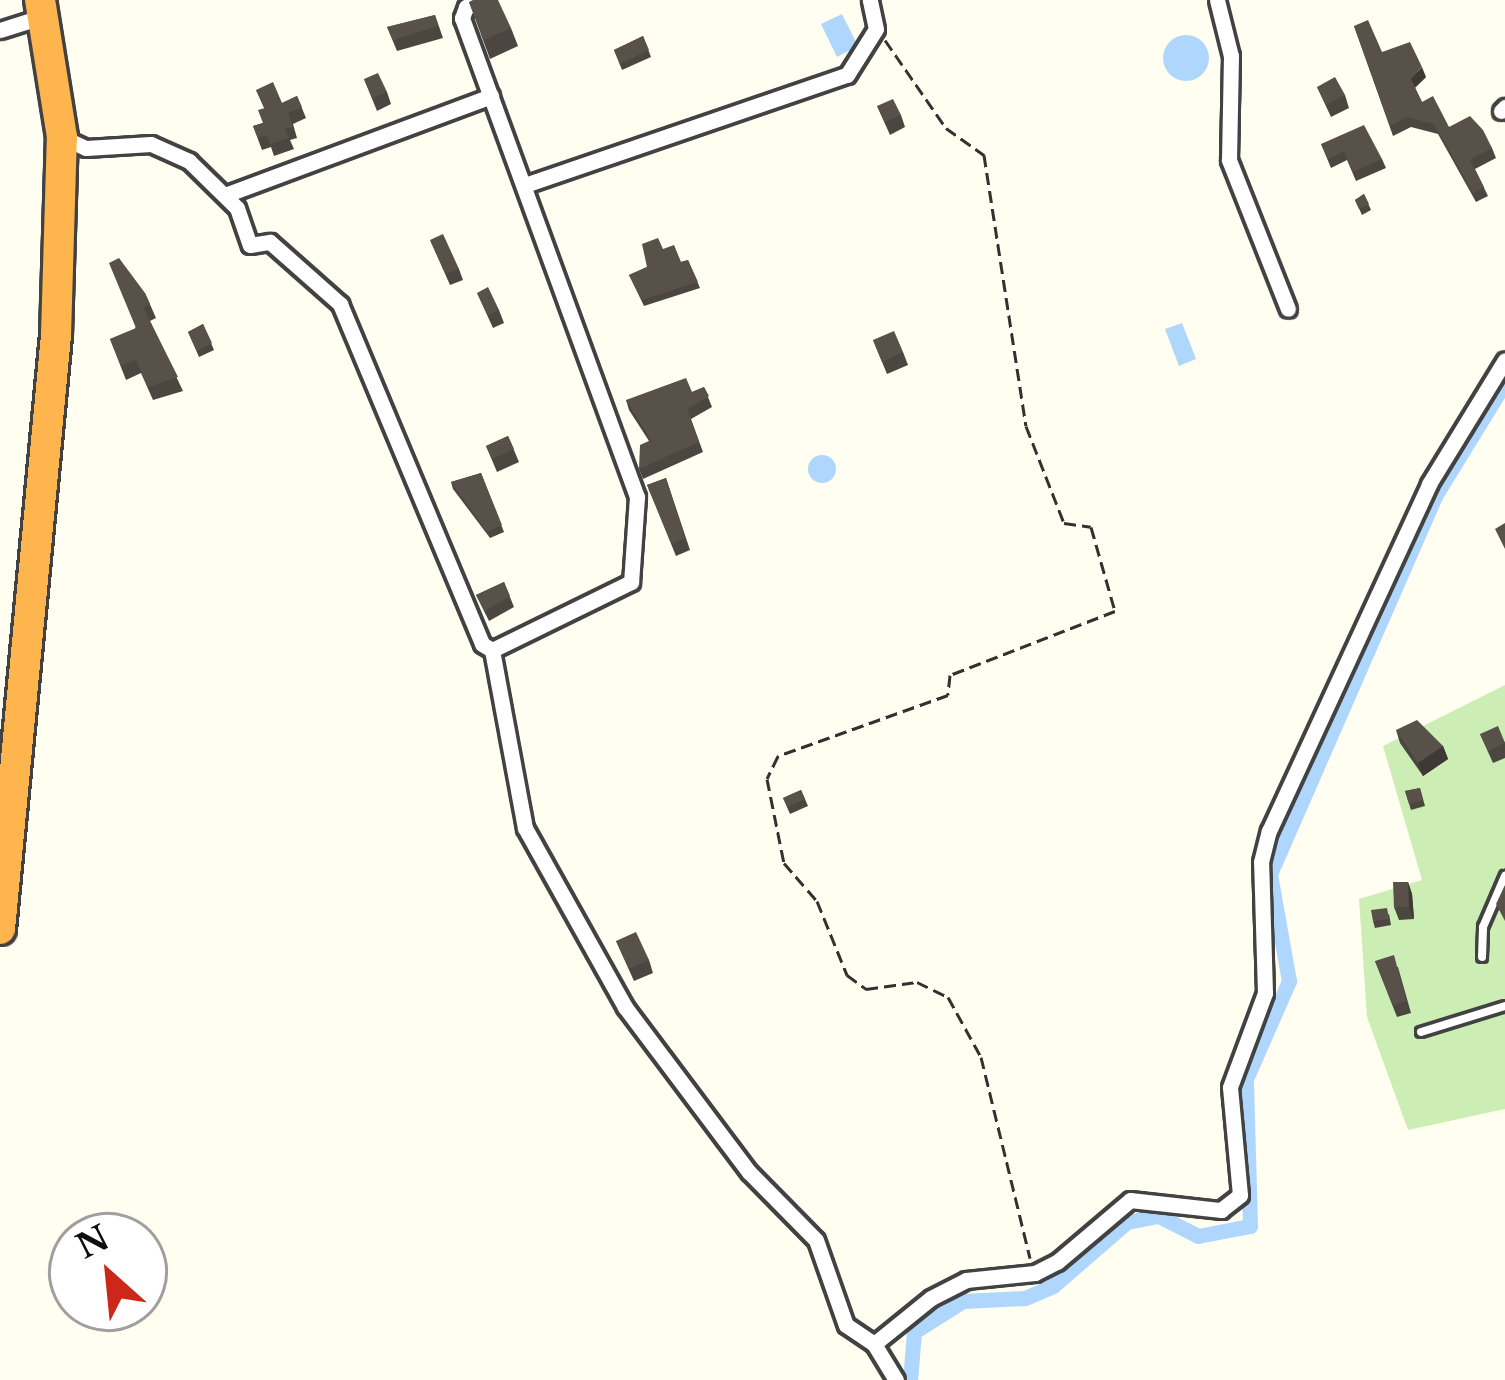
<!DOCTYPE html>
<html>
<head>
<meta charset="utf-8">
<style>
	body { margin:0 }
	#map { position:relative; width:1505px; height:1380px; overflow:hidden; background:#fffef0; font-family:"Libre Baskerville",serif }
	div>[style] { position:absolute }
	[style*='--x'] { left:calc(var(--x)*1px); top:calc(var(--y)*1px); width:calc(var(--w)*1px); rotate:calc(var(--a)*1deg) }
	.green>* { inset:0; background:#cceeb5 }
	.water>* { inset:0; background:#afd6fc }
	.round { border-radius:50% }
	.canal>* { height:15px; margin:-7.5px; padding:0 7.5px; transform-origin:7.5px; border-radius:7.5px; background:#afd6fc }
	.path>* { height:3px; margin-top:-1.5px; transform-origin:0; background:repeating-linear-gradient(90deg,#313131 0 12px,transparent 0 18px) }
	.roads { filter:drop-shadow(3px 0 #424242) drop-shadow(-3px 0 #424242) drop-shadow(0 3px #424242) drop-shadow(0 -3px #424242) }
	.lane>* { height:8px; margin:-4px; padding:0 4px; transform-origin:4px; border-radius:4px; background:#fff }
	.street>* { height:15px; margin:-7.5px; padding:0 7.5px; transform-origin:7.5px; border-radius:7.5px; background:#fff }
	.highway>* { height:30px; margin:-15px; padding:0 15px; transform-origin:15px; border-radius:15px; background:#ffb54e }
	.wall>* { inset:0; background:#4c4640 }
	.shaded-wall>* { inset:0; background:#3e3934 }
	.building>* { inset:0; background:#58514a }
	span { translate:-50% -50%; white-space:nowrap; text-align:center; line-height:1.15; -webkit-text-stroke:12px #fff; paint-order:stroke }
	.north { position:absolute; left:48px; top:1212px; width:120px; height:120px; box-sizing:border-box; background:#fff; border:3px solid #9f9f9f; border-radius:50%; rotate:333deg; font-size:33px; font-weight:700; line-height:48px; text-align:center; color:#0f0f0f }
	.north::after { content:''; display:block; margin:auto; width:42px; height:54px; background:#cc2719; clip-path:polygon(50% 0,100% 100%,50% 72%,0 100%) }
</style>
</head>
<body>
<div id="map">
	<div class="green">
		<div style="clip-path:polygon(1505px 685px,1505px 1109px,1408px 1130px,1367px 1017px,1359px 899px,1422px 880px,1383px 746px)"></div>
	</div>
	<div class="water">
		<div style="clip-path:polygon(842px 14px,858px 46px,837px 57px,821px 24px)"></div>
		<div class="round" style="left:1163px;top:35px;width:46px;height:46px"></div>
		<div style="clip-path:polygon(1182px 323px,1196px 359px,1179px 366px,1165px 329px)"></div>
		<div class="round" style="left:808px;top:455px;width:28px;height:28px"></div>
	</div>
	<div class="canal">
		<div style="--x:910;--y:1380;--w:48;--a:-85.2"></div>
		<div style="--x:914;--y:1332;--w:58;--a:-32.3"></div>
		<div style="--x:963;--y:1301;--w:62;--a:-2.8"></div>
		<div style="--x:1025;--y:1298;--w:30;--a:-23"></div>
		<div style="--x:1053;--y:1286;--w:98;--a:-40.9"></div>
		<div style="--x:1127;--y:1222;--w:33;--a:-11"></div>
		<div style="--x:1159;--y:1216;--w:44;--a:27.1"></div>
		<div style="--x:1198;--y:1236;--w:53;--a:-10.9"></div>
		<div style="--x:1250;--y:1226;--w:147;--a:-91.6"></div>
		<div style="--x:1246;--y:1079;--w:107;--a:-66.3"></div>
		<div style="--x:1289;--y:981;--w:109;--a:-100.1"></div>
		<div style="--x:1270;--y:874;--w:412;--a:-66.4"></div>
		<div style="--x:1435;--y:496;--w:134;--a:-58.4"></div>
	</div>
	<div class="path">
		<div style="--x:885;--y:40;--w:107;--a:55.3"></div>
		<div style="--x:946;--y:128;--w:47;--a:35.4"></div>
		<div style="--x:984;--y:155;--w:274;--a:81.2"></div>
		<div style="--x:1026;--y:426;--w:104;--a:68.6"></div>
		<div style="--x:1064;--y:523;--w:27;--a:8"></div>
		<div style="--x:1091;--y:527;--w:87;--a:74.1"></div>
		<div style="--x:1115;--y:611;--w:177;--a:158.8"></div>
		<div style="--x:950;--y:675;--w:20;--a:96"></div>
		<div style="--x:948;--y:695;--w:181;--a:160.3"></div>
		<div style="--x:778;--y:756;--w:25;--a:116"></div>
		<div style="--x:767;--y:779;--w:86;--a:78.6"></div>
		<div style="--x:784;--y:863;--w:50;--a:49"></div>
		<div style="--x:817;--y:901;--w:80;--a:67.9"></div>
		<div style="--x:847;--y:975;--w:24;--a:36"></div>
		<div style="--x:866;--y:989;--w:51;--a:-7.8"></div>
		<div style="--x:917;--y:982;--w:34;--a:26"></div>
		<div style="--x:948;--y:997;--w:68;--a:61.2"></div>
		<div style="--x:981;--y:1057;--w:207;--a:76.3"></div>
	</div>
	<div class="roads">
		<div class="lane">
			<div style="--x:1482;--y:957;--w:30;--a:-88"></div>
			<div style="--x:1483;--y:927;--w:56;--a:-66.7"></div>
			<div style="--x:1421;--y:1032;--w:88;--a:-17.2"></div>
		</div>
		<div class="street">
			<div style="--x:486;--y:0;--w:21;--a:161"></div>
			<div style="--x:466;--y:7;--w:12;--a:110"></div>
			<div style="--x:462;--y:18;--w:510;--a:69.93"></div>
			<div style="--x:637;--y:497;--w:85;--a:94"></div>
			<div style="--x:631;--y:582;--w:155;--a:153.9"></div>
			<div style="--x:492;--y:650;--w:181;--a:79.5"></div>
			<div style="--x:525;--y:828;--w:205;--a:60.8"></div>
			<div style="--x:625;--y:1007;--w:206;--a:53.1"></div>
			<div style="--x:749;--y:1172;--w:95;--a:45.4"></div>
			<div style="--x:816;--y:1240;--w:90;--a:70.6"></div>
			<div style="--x:846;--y:1325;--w:34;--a:34"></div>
			<div style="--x:1217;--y:0;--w:58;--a:76"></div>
			<div style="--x:1231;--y:56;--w:104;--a:91.1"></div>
			<div style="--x:1229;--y:160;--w:160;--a:68.4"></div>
			<div style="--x:0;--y:30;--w:43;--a:-17.6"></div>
			<div style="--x:1501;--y:111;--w:6;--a:-45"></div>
			<div style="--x:62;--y:137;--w:26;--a:25"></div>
			<div style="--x:86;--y:148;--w:65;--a:-3.5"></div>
			<div style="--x:151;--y:144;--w:42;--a:24.1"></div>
			<div style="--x:189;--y:161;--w:67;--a:44.4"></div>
			<div style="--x:237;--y:208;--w:39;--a:71"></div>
			<div style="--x:250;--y:245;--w:20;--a:-9"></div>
			<div style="--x:270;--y:242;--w:94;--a:41.5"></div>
			<div style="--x:340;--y:304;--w:368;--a:67.3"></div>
			<div style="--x:482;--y:644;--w:12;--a:31"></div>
			<div style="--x:525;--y:185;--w:340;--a:-18.9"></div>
			<div style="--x:847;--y:75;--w:54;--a:-57.8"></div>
			<div style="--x:876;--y:29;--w:30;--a:-102"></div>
			<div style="--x:225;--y:195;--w:284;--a:-20.4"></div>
			<div style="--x:896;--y:1380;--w:42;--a:-121.4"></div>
			<div style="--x:874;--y:1344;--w:73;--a:-38.9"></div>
			<div style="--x:931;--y:1298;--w:39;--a:-27"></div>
			<div style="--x:966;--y:1280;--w:69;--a:-5.8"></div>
			<div style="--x:1035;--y:1273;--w:25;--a:-27"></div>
			<div style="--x:1057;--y:1262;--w:96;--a:-40.3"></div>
			<div style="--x:1130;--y:1200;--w:92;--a:6.3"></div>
			<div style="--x:1221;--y:1210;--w:24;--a:-38"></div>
			<div style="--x:1240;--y:1195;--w:108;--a:-95.3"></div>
			<div style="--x:1230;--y:1087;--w:100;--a:-69.6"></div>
			<div style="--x:1265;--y:993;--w:131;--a:-91.7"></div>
			<div style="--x:1261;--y:862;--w:32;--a:-76"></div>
			<div style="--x:1269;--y:831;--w:382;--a:-65.2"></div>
			<div style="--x:1429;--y:484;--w:145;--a:-58.5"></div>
		</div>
		<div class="highway">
			<div style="--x:0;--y:929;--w:597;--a:-84.61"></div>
			<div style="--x:56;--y:335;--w:198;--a:-88.3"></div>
			<div style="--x:62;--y:137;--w:139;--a:-99.1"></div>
		</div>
	</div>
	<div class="wall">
		<div style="clip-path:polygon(469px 2px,511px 28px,518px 46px,490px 59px)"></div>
		<div style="clip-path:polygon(435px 15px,443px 38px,397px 51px,387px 27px)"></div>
		<div style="clip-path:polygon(1354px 26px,1382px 52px,1426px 77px,1415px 88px,1422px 102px,1449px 127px,1492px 148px,1496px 158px,1475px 169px,1488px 196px,1476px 202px,1438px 134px,1411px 127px,1393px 136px)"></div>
		<div style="clip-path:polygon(643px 36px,651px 57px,622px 70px,614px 50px)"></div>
		<div style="clip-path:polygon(364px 79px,387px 92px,391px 104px,377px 111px)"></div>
		<div style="clip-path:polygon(1317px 87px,1345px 95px,1349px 108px,1331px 117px)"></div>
		<div style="clip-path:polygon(256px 90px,282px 103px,297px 96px,306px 118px,293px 124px,297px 138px,290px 140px,294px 149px,274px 156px,271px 147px,262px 150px,253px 126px,263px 123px,264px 108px)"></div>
		<div style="clip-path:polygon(877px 106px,901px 115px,905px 127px,890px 135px)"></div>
		<div style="clip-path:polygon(1321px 144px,1382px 159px,1386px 168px,1356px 181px,1347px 160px,1331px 168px)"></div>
		<div style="clip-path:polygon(1364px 194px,1371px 210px,1362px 215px,1355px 200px)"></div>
		<div style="clip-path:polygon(430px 240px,459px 269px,463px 280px,450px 285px)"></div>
		<div style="clip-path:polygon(663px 249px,681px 262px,688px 260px,700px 288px,644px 306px,629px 275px,647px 267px)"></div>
		<div style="clip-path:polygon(145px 293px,156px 318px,150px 321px,183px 391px,153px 400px,141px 373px,126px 380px,110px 339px,135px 329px)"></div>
		<div style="clip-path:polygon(477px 293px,499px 310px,504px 323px,493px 328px)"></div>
		<div style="clip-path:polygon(203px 324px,214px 350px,199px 357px,188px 332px)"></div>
		<div style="clip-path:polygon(873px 340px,903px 352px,908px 365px,887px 374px)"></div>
		<div style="clip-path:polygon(704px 387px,712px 407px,691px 419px,703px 452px,643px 479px,639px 469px,649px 441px,629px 410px,626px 400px,692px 392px)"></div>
		<div style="clip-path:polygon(508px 436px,519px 462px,497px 472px,486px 446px)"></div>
		<div style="clip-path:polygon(481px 473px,504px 532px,490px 538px,453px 489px,451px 482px)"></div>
		<div style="clip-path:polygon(666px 478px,690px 550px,676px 556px,647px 485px)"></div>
		<div style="clip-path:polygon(504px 582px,514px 607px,489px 621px,476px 595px)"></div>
		<div style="clip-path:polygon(1396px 730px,1443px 746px,1448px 759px,1423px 776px,1400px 743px)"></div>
		<div style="clip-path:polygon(1480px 734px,1505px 742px,1505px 758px,1493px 763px)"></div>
		<div style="clip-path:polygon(1420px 788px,1425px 806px,1411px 810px,1405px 791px)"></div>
		<div style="clip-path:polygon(801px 790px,808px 806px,790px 814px,783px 798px)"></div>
		<div style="clip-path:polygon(1408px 882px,1412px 894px,1414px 919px,1399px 920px,1394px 907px)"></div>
		<div style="clip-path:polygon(1389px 914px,1391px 925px,1375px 928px,1373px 921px)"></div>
		<div style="clip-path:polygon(616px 941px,649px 960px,653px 973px,634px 981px)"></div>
		<div style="clip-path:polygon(1375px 961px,1398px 967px,1411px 1013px,1397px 1017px)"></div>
	</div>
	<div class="shaded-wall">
		<div style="clip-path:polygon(1422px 67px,1426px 77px,1414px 88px,1411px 79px)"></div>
		<div style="clip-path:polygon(1443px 746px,1448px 759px,1423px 776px,1418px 763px)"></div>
		<div style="clip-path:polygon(1408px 882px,1412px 894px,1414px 919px,1409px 907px)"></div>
	</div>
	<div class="building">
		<div style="clip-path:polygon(473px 0,498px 0,511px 28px,484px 40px,469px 2px)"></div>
		<div style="clip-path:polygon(435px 15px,438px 26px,393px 40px,387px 27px)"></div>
		<div style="clip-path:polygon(1368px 20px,1382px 52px,1410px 42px,1422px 67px,1411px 79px,1422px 102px,1433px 96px,1449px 127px,1470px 116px,1483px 130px,1492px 148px,1470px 160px,1484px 187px,1473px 193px,1434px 124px,1407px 117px,1390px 126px,1354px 26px)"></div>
		<div style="clip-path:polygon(643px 36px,649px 50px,620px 64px,614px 50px)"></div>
		<div style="clip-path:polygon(378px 73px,387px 92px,372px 98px,364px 79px)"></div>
		<div style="clip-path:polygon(1335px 77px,1345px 95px,1326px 105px,1317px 87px)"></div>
		<div style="clip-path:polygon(273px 82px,282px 103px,297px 96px,302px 107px,288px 113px,293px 127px,285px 129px,289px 138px,270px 144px,267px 135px,258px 138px,253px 126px,263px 123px,258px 110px,265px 108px,256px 90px)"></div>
		<div style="clip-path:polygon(893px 99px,901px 115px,885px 122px,877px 106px)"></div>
		<div style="clip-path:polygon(1364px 125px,1382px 159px,1353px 172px,1344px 151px,1328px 159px,1321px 144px)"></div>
		<div style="clip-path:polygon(1364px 194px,1369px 204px,1359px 209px,1355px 200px)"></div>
		<div style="clip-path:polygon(443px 234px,459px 269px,446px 274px,430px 240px)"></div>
		<div style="clip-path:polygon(658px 238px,663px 249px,674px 245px,681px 262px,688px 260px,698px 282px,642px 300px,629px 275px,647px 267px,642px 244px)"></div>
		<div style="clip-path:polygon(119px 258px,145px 293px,150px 304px,143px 307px,178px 377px,148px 387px,136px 360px,121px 366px,110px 339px,136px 328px,109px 263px)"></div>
		<div style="clip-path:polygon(488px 287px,499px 310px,488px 315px,477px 293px)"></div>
		<div style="clip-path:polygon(203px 324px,212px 343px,197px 351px,188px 332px)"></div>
		<div style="clip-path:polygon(894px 331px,903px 352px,882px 362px,873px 340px)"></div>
		<div style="clip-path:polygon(686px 378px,692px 392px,704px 387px,709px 396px,687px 409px,699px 442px,639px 469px,640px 445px,651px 440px,626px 400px)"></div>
		<div style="clip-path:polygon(508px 436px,514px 449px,492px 459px,486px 446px)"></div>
		<div style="clip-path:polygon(481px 473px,502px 525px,487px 532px,451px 482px)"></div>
		<div style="clip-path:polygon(666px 478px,685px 538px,672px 544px,647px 485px)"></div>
		<div style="clip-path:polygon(1505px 523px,1505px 549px,1495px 529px)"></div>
		<div style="clip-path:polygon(504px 582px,510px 596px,485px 611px,476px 595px)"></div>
		<div style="clip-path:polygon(1417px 720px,1443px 746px,1418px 763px,1396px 730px)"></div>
		<div style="clip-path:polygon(1498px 726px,1505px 743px,1488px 751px,1480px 734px)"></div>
		<div style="clip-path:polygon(1420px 788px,1423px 800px,1409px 804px,1405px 791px)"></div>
		<div style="clip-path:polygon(801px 790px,805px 799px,788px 807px,783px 798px)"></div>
		<div style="clip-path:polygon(1393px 882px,1408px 882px,1409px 907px,1394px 907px)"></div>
		<div style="clip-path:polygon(1505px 885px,1505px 921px,1496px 904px)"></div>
		<div style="clip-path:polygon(1387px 908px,1389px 919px,1373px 921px,1371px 910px)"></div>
		<div style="clip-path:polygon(636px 932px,649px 960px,629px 969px,616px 941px)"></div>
		<div style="clip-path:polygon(1394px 955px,1406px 1001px,1393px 1006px,1375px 961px)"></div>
	</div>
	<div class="north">N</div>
</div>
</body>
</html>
